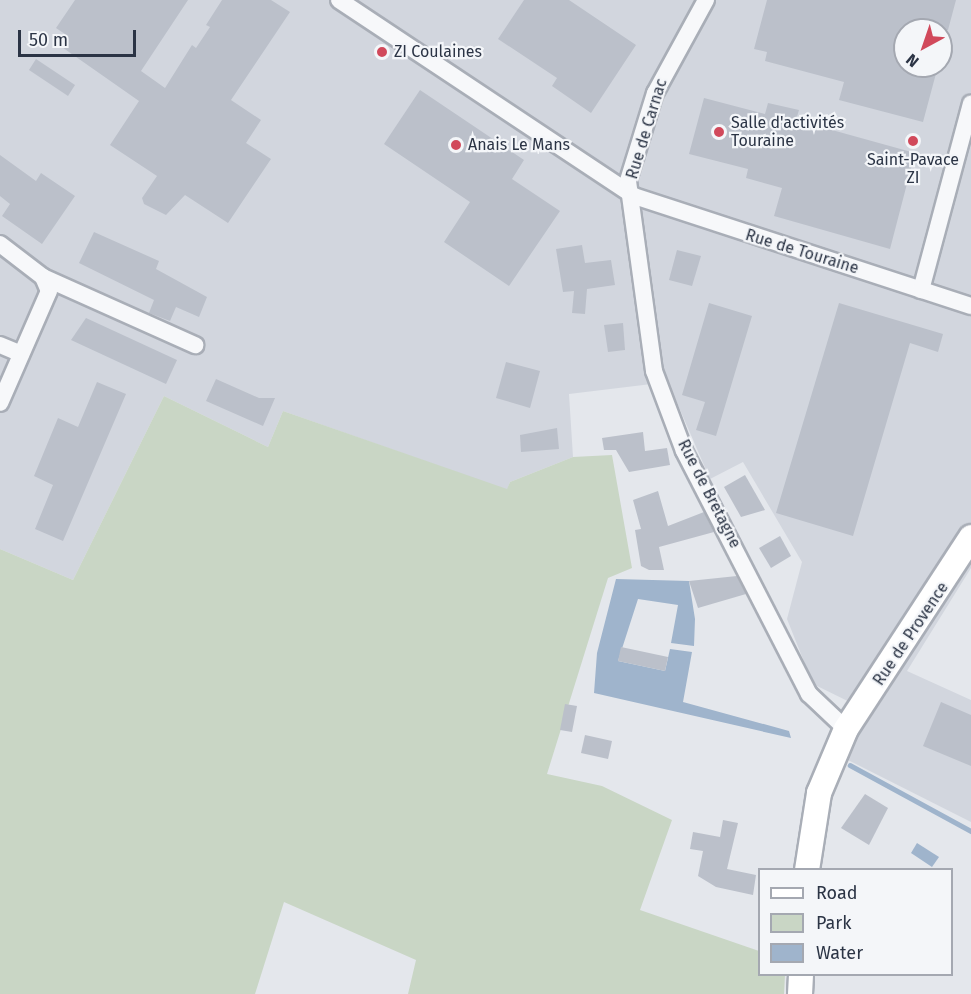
<!DOCTYPE html>
<html>
<head>
<meta charset="utf-8">
<style>
	body { margin:0 }
	#map { position:relative; width:971px; height:994px; overflow:hidden; background:#e4e7ec; font-family:"Fira Sans",sans-serif }
	div>[style] { position:absolute }
	[style*='--x'] { left:calc(var(--x)*1px); top:calc(var(--y)*1px); width:calc(var(--w)*1px); rotate:calc(var(--a)*1deg) }
	.built>* { inset:0; background:#d2d6de }
	.green>* { inset:0; background:#c9d6c5 }
	.water>* { inset:0; background:#9fb4cc }
	.stream>* { height:4.5px; margin:-2.25px; padding:0 2.25px; transform-origin:2.25px; border-radius:2.25px; background:#9fb4cc }
	.building>* { inset:0; background:#bbc0ca }
	.roads { filter:drop-shadow(2px 0 #a9aeb7) drop-shadow(-2px 0 #a9aeb7) drop-shadow(0 2px #a9aeb7) drop-shadow(0 -2px #a9aeb7) }
	.street>* { height:16px; margin:-8px; padding:0 8px; transform-origin:8px; border-radius:8px; background:#f7f8fa }
	.secondary>* { height:24px; margin:-12px; padding:0 12px; transform-origin:12px; border-radius:12px; background:#fff }
	.dots>* { width:16px; height:16px; translate:-50% -50%; box-sizing:border-box; border:3px solid #f4f6f9; border-radius:50% }
	span { translate:-50% -50%; white-space:nowrap; text-align:center; line-height:1.15; -webkit-text-stroke:4.5px #f4f6f9; paint-order:stroke }
	.poi-label { font-size:16px; color:#2b3445 }
	.left { translate:0 -50%; text-align:left }
	.street-label { font-size:16px; color:#2b3445 }
	.legend { position:absolute; left:758px; top:868px; width:195px; height:108px; box-sizing:border-box; background:#f4f6f9; border:2px solid #a4a8b1; margin:0; padding:8px 10px; list-style:none; font-size:18px; color:#2b3445 }
	.legend li { display:flex; align-items:center; gap:12px; height:30px }
	.legend b { width:30px; border:2px solid #a4a8b1 }
	.north { position:absolute; left:893px; top:18px; width:60px; height:60px; box-sizing:border-box; background:#f4f6f9; border:2px solid #a4a8b1; border-radius:50%; rotate:220deg; font-size:16px; font-weight:700; line-height:24px; text-align:center; color:#2b3445 }
	.north::after { content:''; display:block; margin:auto; width:21px; height:27px; background:#d1495b; clip-path:polygon(50% 0,100% 100%,50% 72%,0 100%) }
	.scale { position:absolute; left:18px; top:30px; width:118px; height:27px; box-sizing:border-box; border:3px solid #2b3445; border-top:0; padding-left:8px; font-size:18px; line-height:21px; white-space:nowrap; color:#2b3445; -webkit-text-stroke:4px #f4f6f9; paint-order:stroke }
</style>
</head>
<body>
<div id="map">
	<div class="built">
		<div style="clip-path:polygon(evenodd,0 0,971px 0,971px 568px,907px 671px,971px 700px,971px 822px,848px 760px,866px 710px,813px 684px,787px 619px,802px 562px,743px 462px,710px 479px,668px 382px,569px 394px,573px 457px,510px 482px,507px 490px,283px 411px,268px 447px,164px 396px,73px 580px,0 549px,0 0,905px 30px,941px 30px,941px 66px,905px 66px,905px 30px)"></div>
	</div>
	<div class="green">
		<div style="clip-path:polygon(164px 396px,268px 447px,283px 411px,507px 489px,510px 482px,573px 457px,612px 455px,632px 568px,608px 578px,547px 774px,602px 786px,672px 820px,640px 910px,759px 951px,760px 974px,785px 975px,784px 994px,408px 994px,416px 960px,284px 902px,255px 994px,0 994px,0 549px,73px 580px)"></div>
	</div>
	<div class="water">
		<div style="clip-path:polygon(616px 579px,689px 581px,695px 619px,694px 646px,671px 643px,678px 605px,638px 599px,618px 661px,665px 671px,670px 649px,692px 652px,683px 702px,789px 731px,791px 738px,594px 693px,597px 653px)"></div>
		<div style="clip-path:polygon(917px 843px,939px 857px,932px 867px,911px 853px)"></div>
	</div>
	<div class="stream">
		<div style="--x:850;--y:765;--w:138;--a:28.6"></div>
	</div>
	<div class="building">
		<div style="clip-path:polygon(75px 0,188px 0,141px 71px,165px 88px,192px 45px,196px 48px,210px 27px,206px 25px,222px 0,271px 0,290px 12px,231px 100px,261px 120px,246px 143px,271px 159px,228px 223px,185px 195px,166px 215px,144px 204px,142px 198px,157px 176px,110px 145px,139px 101px,59px 45px,65px 34px,56px 28px)"></div>
		<div style="clip-path:polygon(524px 0,569px 0,636px 45px,591px 113px,552px 86px,557px 78px,498px 39px)"></div>
		<div style="clip-path:polygon(767px 0,956px 0,948px 30px,905px 30px,905px 66px,938px 66px,923px 122px,839px 100px,844px 82px,765px 61px,767px 52px,754px 49px)"></div>
		<div style="clip-path:polygon(36px 59px,75px 85px,68px 96px,29px 70px)"></div>
		<div style="clip-path:polygon(420px 90px,524px 160px,512px 179px,560px 211px,509px 286px,444px 242px,470px 202px,384px 144px)"></div>
		<div style="clip-path:polygon(704px 98px,765px 114px,768px 103px,799px 110px,796px 120px,915px 153px,890px 249px,774px 216px,782px 188px,746px 178px,748px 169px,689px 154px)"></div>
		<div style="clip-path:polygon(0 155px,36px 181px,41px 173px,75px 196px,42px 244px,2px 216px,10px 204px,0 196px)"></div>
		<div style="clip-path:polygon(94px 232px,159px 261px,156px 269px,207px 297px,199px 317px,176px 307px,170px 321px,149px 313px,154px 300px,79px 263px)"></div>
		<div style="clip-path:polygon(582px 245px,585px 263px,611px 260px,615px 285px,587px 289px,585px 314px,572px 313px,574px 291px,563px 292px,556px 249px)"></div>
		<div style="clip-path:polygon(677px 250px,701px 256px,692px 286px,669px 280px)"></div>
		<div style="clip-path:polygon(709px 303px,752px 316px,716px 436px,696px 430px,705px 402px,682px 395px)"></div>
		<div style="clip-path:polygon(839px 303px,943px 334px,938px 352px,910px 343px,853px 536px,776px 513px)"></div>
		<div style="clip-path:polygon(86px 318px,177px 360px,166px 384px,71px 340px)"></div>
		<div style="clip-path:polygon(623px 323px,625px 350px,608px 352px,604px 325px)"></div>
		<div style="clip-path:polygon(506px 362px,540px 371px,530px 408px,496px 398px)"></div>
		<div style="clip-path:polygon(216px 379px,259px 398px,275px 398px,263px 426px,206px 401px)"></div>
		<div style="clip-path:polygon(97px 382px,126px 394px,63px 541px,35px 529px,53px 485px,34px 476px,58px 418px,78px 427px)"></div>
		<div style="clip-path:polygon(557px 428px,559px 449px,521px 452px,520px 435px)"></div>
		<div style="clip-path:polygon(643px 432px,645px 451px,667px 448px,670px 465px,629px 472px,616px 450px,604px 450px,602px 438px)"></div>
		<div style="clip-path:polygon(745px 475px,765px 510px,741px 517px,724px 487px)"></div>
		<div style="clip-path:polygon(658px 491px,668px 526px,704px 512px,714px 532px,659px 547px,664px 570px,649px 570px,641px 566px,635px 530px,641px 529px,633px 500px)"></div>
		<div style="clip-path:polygon(780px 536px,791px 556px,771px 568px,759px 548px)"></div>
		<div style="clip-path:polygon(737px 576px,746px 594px,698px 608px,689px 581px)"></div>
		<div style="clip-path:polygon(621px 647px,668px 657px,665px 671px,618px 661px)"></div>
		<div style="clip-path:polygon(941px 702px,971px 715px,971px 766px,923px 746px)"></div>
		<div style="clip-path:polygon(565px 704px,577px 706px,572px 732px,560px 730px)"></div>
		<div style="clip-path:polygon(585px 735px,612px 741px,608px 759px,581px 753px)"></div>
		<div style="clip-path:polygon(865px 794px,888px 808px,869px 845px,841px 828px)"></div>
		<div style="clip-path:polygon(723px 820px,738px 823px,727px 869px,756px 875px,753px 895px,716px 887px,698px 876px,703px 851px,690px 849px,693px 832px,720px 837px)"></div>
	</div>
	<div class="roads">
		<div class="street">
			<div style="--x:339;--y:0;--w:354;--a:33.6"></div>
			<div style="--x:634;--y:196;--w:354;--a:18.1"></div>
			<div style="--x:706;--y:0;--w:106;--a:118.7"></div>
			<div style="--x:655;--y:93;--w:92;--a:107.1"></div>
			<div style="--x:628;--y:181;--w:192;--a:82.2"></div>
			<div style="--x:654;--y:371;--w:85;--a:69.4"></div>
			<div style="--x:684;--y:451;--w:273;--a:62.8"></div>
			<div style="--x:809;--y:694;--w:51;--a:43.4"></div>
			<div style="--x:0;--y:244;--w:54;--a:37.5"></div>
			<div style="--x:43;--y:277;--w:15;--a:67"></div>
			<div style="--x:49;--y:291;--w:122;--a:113.6"></div>
			<div style="--x:43;--y:277;--w:167;--a:24.1"></div>
			<div style="--x:921;--y:290;--w:193;--a:-75"></div>
			<div style="--x:0;--y:345;--w:23;--a:23"></div>
		</div>
		<div class="secondary">
			<div style="--x:807;--y:870;--w:78;--a:-81.1"></div>
			<div style="--x:819;--y:793;--w:69;--a:-67.1"></div>
			<div style="--x:846;--y:729;--w:229;--a:-56.9"></div>
			<div style="--x:800;--y:994;--w:20;--a:-87"></div>
		</div>
	</div>
	<div class="dots">
		<div style="left:382px;top:52px;background:#d1495b"></div>
		<div style="left:719px;top:132px;background:#d1495b"></div>
		<div style="left:913px;top:141px;background:#d1495b"></div>
		<div style="left:456px;top:145px;background:#d1495b"></div>
	</div>
	<div class="poi-label">
		<span class="left" style="left:394px;top:52px">ZI Coulaines</span>
		<span class="left" style="left:731px;top:132px">Salle d'activités<br>Touraine</span>
		<span class="left" style="left:468px;top:145px">Anais Le Mans</span>
		<span style="left:913px;top:169px">Saint-Pavace<br>ZI</span>
	</div>
	<div class="street-label">
		<span style="left:647px;top:129px;rotate:-73deg">Rue de Carnac</span>
		<span style="left:802px;top:252px;rotate:17deg">Rue de Touraine</span>
		<span style="left:709px;top:494px;rotate:63deg">Rue de Bretagne</span>
		<span style="left:911px;top:634px;rotate:-56deg">Rue de Provence</span>
	</div>
	<ul class="legend">
	<li><b style="height:8px;background:#fff"></b>Road</li>
	<li><b style="height:16px;background:#c9d6c5"></b>Park</li>
	<li><b style="height:16px;background:#9fb4cc"></b>Water</li>
	</ul>
	<div class="north">N</div>
	<div class="scale">50 m</div>
</div>
</body>
</html>
